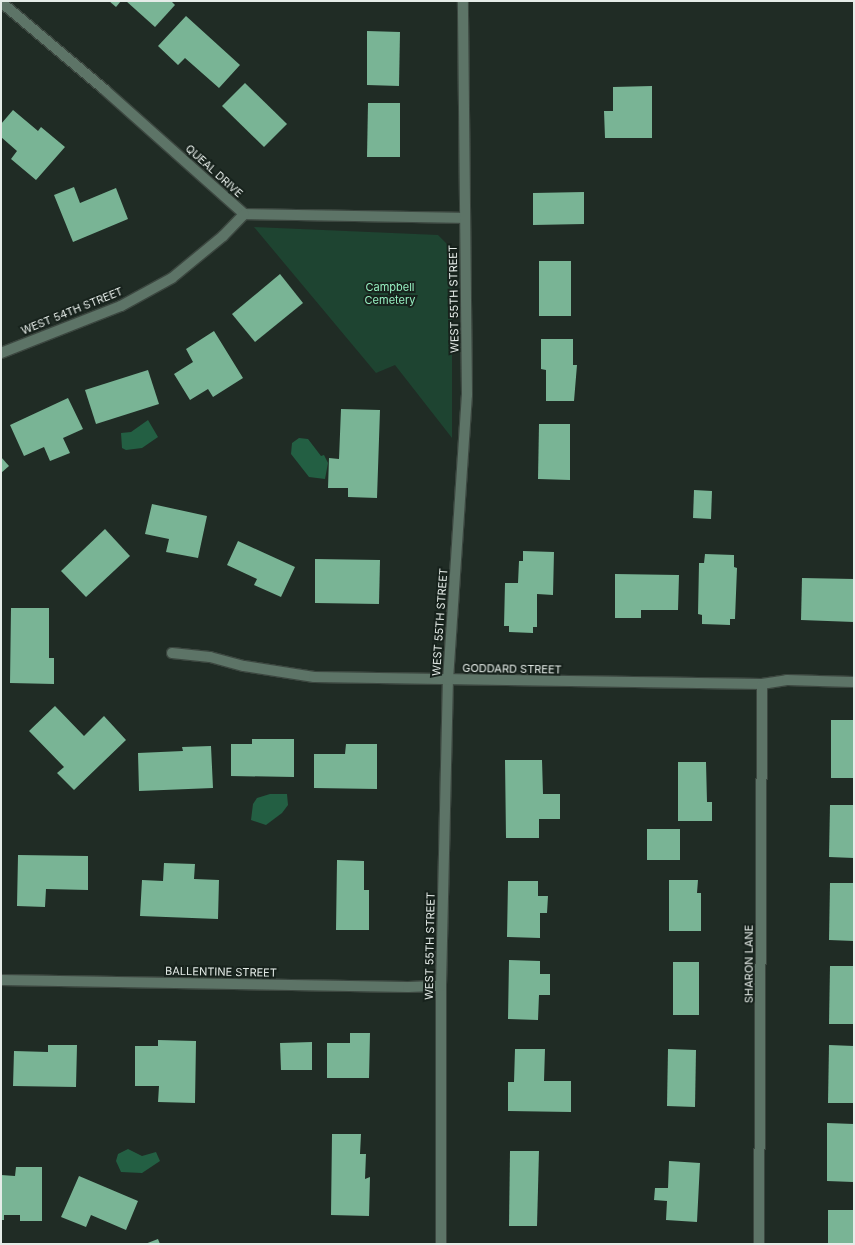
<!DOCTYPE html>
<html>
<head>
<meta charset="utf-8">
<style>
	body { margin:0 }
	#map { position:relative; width:855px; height:1245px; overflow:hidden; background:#202c25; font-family:Inter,sans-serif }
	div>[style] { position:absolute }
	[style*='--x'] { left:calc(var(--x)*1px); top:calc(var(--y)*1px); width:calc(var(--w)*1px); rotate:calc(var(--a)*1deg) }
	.green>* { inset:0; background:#1e4431 }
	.water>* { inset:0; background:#235f43 }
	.building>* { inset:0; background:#79b495 }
	.roads { filter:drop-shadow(1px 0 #3c4740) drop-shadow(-1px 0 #3c4740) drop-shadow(0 1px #3c4740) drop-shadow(0 -1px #3c4740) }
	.minor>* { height:10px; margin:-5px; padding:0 5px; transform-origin:5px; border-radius:5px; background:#5d7467 }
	span { translate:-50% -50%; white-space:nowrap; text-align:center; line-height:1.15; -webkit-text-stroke:4px #17221c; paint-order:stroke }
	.street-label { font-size:11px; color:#e5ece8 }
	.park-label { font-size:11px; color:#96eec0 }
	.frame { position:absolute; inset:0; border:2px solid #e5ece8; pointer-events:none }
</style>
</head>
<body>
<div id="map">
	<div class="green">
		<div style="clip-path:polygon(254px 227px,438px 235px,452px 249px,452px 438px,395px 365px,376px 373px)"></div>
	</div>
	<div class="water">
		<div style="clip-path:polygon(148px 420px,158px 437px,142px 448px,126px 450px,122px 448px,121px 433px,131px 432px)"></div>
		<div style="clip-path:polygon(299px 438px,308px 439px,321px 456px,324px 455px,328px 463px,325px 479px,309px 477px,291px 454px,292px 443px)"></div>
		<div style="clip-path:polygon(270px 794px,287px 794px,288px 805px,282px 813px,266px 825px,251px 820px,253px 804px,257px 798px)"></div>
		<div style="clip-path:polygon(128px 1149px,142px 1156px,156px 1152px,160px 1161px,142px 1173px,121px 1172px,116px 1161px,118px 1154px)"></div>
	</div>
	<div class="building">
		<div style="clip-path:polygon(109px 1px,121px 1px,116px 7px)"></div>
		<div style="clip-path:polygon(126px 1px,171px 1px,175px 5px,155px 27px)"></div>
		<div style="clip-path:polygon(186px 16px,240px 65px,219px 88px,185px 58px,178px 65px,158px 46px)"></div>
		<div style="clip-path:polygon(367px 31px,400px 32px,399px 86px,367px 85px)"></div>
		<div style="clip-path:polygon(245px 83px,287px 124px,264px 147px,222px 106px)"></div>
		<div style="clip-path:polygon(652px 86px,652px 138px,605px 138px,604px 111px,613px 111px,613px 87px)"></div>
		<div style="clip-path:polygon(368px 103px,400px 103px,400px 157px,367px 157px)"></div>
		<div style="clip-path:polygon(13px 110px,38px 131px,41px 127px,65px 147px,36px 180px,11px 159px,17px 151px,1px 137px,1px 124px)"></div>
		<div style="clip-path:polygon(74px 187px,80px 203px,116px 188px,128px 219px,73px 242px,54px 195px)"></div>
		<div style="clip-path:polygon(584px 192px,584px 224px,533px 225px,533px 193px)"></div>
		<div style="clip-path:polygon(539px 261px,571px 261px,571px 316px,539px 316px)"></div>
		<div style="clip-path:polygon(280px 274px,303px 303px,255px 342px,232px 314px)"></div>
		<div style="clip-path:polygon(214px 331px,243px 378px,213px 397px,208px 389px,190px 400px,174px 374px,193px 362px,186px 349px)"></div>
		<div style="clip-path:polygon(541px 339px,573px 339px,573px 365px,577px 365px,574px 401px,546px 401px,546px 370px,541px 369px)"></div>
		<div style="clip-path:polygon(148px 370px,159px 404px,96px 424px,85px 390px)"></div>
		<div style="clip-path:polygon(68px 398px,83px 429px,63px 438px,70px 453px,50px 461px,44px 447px,24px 456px,10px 425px)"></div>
		<div style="clip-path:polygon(341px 409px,380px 410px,377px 498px,348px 497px,348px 488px,328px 488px,329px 458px,339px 459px)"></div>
		<div style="clip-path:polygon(539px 424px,570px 424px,570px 480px,538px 479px)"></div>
		<div style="clip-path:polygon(1px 457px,9px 466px,1px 473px)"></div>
		<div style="clip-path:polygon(694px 490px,712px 491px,711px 519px,693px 518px)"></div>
		<div style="clip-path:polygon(152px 504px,207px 516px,198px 558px,166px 552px,169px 539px,145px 534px)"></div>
		<div style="clip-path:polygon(105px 529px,130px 556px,86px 597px,61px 571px)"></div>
		<div style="clip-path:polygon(238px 541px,295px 567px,281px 597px,254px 585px,257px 579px,227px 565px)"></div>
		<div style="clip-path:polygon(523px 551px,554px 552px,553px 595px,537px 594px,537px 627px,533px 627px,533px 633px,509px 632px,509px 626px,504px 626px,505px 583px,518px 583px,519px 561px,523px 561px)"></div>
		<div style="clip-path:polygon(705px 554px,734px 555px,734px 567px,737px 568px,735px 619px,730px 619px,730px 625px,702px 624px,702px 615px,698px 614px,699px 563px,704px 563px)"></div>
		<div style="clip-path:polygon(315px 559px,380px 560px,379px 604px,315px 603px)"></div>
		<div style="clip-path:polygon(615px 574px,679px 575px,678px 610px,641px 610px,641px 618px,615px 618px)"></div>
		<div style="clip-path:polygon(802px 578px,854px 579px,854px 622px,801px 620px)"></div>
		<div style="clip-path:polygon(11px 608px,49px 608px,49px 658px,54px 658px,54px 684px,10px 683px)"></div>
		<div style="clip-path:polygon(55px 706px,84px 736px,104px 716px,126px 740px,74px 790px,57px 773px,64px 767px,29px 731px)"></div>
		<div style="clip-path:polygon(831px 720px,854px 720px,854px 778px,831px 778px)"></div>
		<div style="clip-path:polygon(252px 739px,294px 739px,294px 777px,231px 776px,231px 744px,252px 744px)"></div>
		<div style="clip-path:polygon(346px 744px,377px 744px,377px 789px,314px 788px,314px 754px,345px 754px)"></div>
		<div style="clip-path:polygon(211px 746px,213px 788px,139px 791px,138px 753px,183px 751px,182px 747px)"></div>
		<div style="clip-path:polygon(505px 760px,542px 760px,543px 794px,560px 794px,560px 819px,539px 819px,539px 838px,506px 838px)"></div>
		<div style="clip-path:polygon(678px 762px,706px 762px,707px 802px,712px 802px,712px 821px,678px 821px)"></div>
		<div style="clip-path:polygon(830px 805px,854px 805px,854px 858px,829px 857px)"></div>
		<div style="clip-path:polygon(647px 829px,680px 829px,680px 860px,647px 860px)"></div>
		<div style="clip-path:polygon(18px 855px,88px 856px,88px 890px,46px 889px,45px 907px,17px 906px)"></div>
		<div style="clip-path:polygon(337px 860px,364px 861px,364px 890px,369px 890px,369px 930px,336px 930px)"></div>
		<div style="clip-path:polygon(164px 863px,195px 864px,194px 879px,219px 880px,218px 919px,140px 916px,142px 880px,163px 881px)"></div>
		<div style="clip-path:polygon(669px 880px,698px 880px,697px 893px,701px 893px,701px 931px,669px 931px)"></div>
		<div style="clip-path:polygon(508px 881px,538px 881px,538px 896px,548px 896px,547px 913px,540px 913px,540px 938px,507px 937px)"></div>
		<div style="clip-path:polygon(830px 883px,854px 883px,854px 941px,829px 940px)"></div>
		<div style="clip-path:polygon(509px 960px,540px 961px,540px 974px,550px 974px,550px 995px,539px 995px,538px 1020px,508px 1019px)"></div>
		<div style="clip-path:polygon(673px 962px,699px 962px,699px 1015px,673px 1015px)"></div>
		<div style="clip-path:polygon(830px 966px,854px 966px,854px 1024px,829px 1024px)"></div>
		<div style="clip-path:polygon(350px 1033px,370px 1033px,369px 1078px,327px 1078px,327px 1043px,350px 1043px)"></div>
		<div style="clip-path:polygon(158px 1040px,196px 1041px,195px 1103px,158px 1102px,159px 1086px,135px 1086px,135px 1046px,158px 1046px)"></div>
		<div style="clip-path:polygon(312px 1042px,312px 1070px,281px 1070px,280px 1043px)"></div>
		<div style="clip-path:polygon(48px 1045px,77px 1045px,76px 1087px,13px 1086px,14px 1051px,48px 1052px)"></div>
		<div style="clip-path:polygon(829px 1045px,854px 1046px,854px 1103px,828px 1103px)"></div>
		<div style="clip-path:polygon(515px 1049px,545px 1049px,544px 1081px,571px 1081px,571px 1112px,508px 1111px,508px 1082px,514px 1082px)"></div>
		<div style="clip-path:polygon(668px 1049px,696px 1050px,695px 1107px,667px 1106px)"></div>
		<div style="clip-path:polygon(827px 1123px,854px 1124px,853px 1182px,827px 1181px)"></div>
		<div style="clip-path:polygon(332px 1134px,361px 1134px,360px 1154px,366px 1154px,365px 1179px,370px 1177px,369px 1216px,331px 1215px)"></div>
		<div style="clip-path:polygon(510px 1151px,539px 1151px,537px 1226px,509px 1226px)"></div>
		<div style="clip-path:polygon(669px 1161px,700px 1163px,697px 1222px,666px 1220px,667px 1201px,654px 1200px,655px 1188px,668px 1188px)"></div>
		<div style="clip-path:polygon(16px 1167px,42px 1167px,42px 1221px,20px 1221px,20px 1215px,4px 1215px,4px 1220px,1px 1220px,1px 1175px,15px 1176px)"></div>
		<div style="clip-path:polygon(79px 1176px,138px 1201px,126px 1230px,91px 1215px,86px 1227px,61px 1217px)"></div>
		<div style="clip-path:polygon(828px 1210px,854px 1210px,854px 1244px,828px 1244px)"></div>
		<div style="clip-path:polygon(158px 1239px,160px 1244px,145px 1244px)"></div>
	</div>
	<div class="roads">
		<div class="minor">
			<div style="--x:1;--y:2;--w:136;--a:40.2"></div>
			<div style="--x:105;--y:90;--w:186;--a:41.7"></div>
			<div style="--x:244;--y:214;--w:221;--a:1"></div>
			<div style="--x:1;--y:353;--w:129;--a:-21.4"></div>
			<div style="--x:121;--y:306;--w:58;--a:-28.8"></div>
			<div style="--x:172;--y:278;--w:66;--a:-39.5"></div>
			<div style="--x:223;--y:236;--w:30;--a:-46"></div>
			<div style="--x:172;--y:653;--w:38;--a:6"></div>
			<div style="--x:210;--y:657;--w:35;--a:15"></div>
			<div style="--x:244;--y:666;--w:71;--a:8.9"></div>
			<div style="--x:314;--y:677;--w:448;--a:0.9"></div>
			<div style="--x:762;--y:684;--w:25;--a:-9"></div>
			<div style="--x:787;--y:680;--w:67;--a:1.7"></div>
			<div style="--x:1;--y:980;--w:407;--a:1"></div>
			<div style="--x:408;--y:987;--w:33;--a:-2"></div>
			<div style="--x:441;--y:1244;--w:258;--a:-90"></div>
			<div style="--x:441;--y:986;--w:306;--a:-88.7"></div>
			<div style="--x:448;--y:680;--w:286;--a:-86.2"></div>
			<div style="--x:467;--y:395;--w:394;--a:-90.6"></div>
			<div style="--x:759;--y:1244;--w:560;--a:-89.69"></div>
		</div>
	</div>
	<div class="street-label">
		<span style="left:214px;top:171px;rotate:42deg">QUEAL DRIVE</span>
		<span style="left:454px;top:299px;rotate:-91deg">WEST 55TH STREET</span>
		<span style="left:72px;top:311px;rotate:-22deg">WEST 54TH STREET</span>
		<span style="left:440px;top:622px;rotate:-86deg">WEST 55TH STREET</span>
		<span style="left:512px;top:669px;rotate:1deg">GODDARD STREET</span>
		<span style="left:430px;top:946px;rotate:-89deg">WEST 55TH STREET</span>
		<span style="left:749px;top:964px;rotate:-90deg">SHARON LANE</span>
		<span style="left:221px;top:972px;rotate:1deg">BALLENTINE STREET</span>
	</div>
	<div class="park-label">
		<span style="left:390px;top:294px">Campbell<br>Cemetery</span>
	</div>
	<div class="frame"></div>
</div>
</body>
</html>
